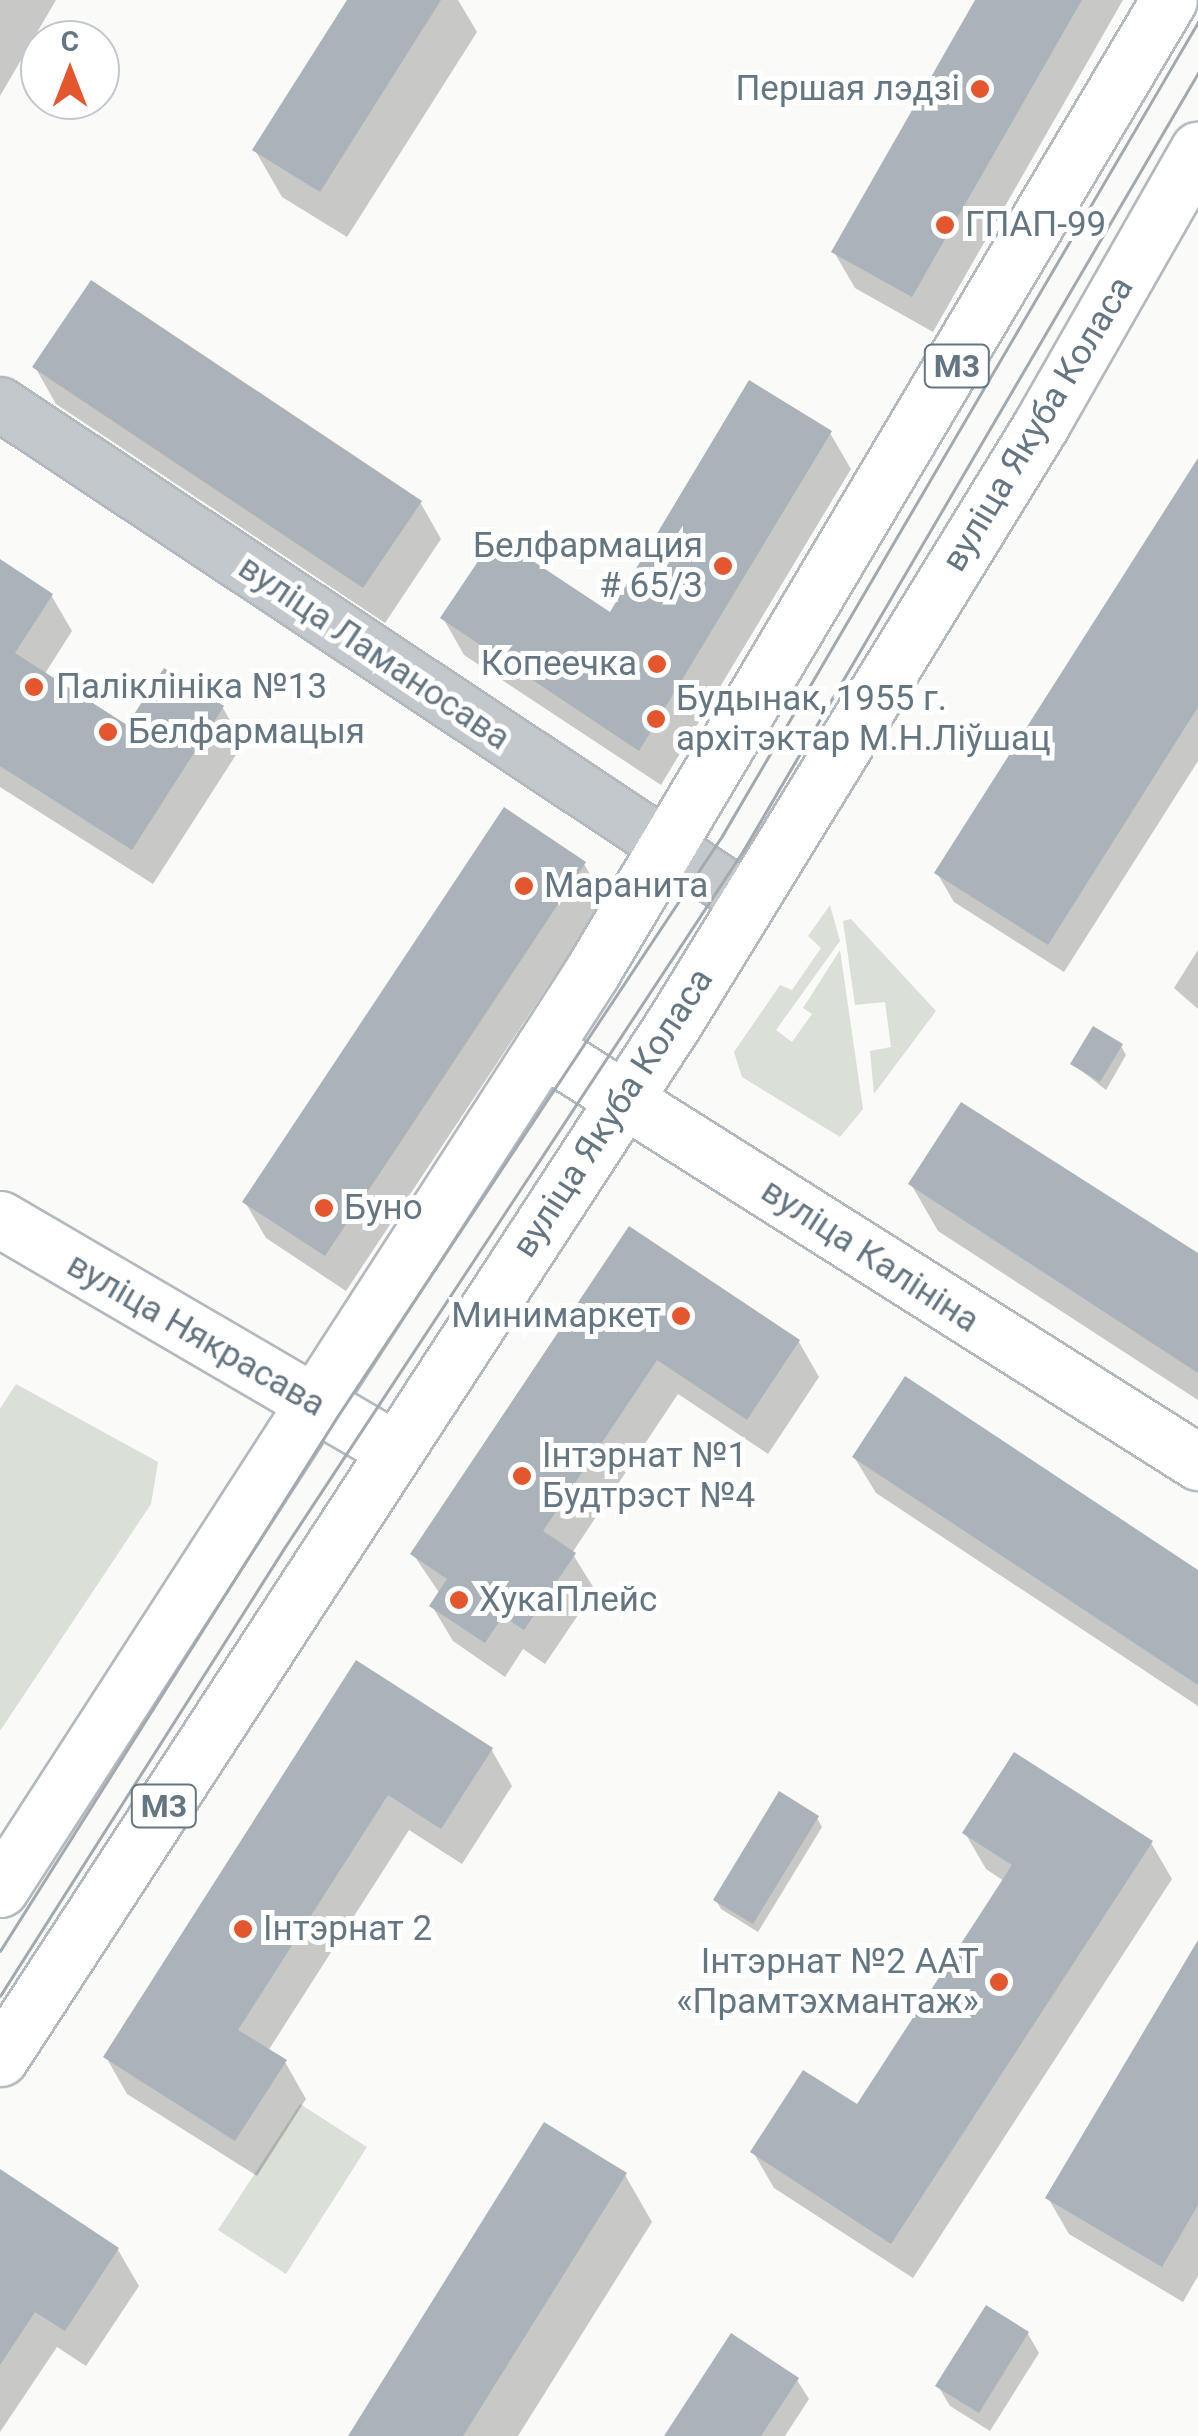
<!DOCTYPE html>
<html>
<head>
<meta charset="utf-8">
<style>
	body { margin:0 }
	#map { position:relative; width:1198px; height:2436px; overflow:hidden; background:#fafaf8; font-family:Roboto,sans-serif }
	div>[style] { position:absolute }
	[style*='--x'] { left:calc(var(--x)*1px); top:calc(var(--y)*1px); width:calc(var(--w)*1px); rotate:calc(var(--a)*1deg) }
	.green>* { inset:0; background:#dadfd7 }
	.shadow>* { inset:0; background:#0003 }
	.building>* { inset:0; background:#aab3b9 }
	.roads { filter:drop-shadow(2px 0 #b3babf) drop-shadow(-2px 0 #b3babf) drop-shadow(0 2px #b3babf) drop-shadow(0 -2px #b3babf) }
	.street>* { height:52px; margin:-26px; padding:0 26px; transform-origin:26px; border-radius:26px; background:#c3c8cc }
	.secondary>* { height:55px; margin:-27.5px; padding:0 27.5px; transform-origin:27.5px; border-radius:27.5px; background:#fff }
	.primary>* { height:55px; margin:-27.5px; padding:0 27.5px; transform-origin:27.5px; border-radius:27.5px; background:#fff }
	.tram>* { height:2.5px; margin:-1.25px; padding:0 1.25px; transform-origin:1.25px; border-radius:1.25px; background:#a2aab0 }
	.dots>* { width:28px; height:28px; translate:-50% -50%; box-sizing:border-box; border:5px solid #fff; border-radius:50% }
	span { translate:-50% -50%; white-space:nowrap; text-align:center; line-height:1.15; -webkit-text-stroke:10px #fff; paint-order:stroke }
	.shield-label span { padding:2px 8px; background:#fff; border:2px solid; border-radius:8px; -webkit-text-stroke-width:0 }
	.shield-label { font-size:32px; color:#657683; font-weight:700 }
	.poi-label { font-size:35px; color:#657683 }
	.right { translate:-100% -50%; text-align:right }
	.left { translate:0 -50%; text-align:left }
	.street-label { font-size:35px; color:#657683 }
	.north { position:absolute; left:20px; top:20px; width:100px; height:100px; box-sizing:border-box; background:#fff; border:2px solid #c1c8cd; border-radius:50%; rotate:0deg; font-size:28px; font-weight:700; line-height:40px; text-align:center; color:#657683 }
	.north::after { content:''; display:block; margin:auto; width:35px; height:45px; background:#e4572e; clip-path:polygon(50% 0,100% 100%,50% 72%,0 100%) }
</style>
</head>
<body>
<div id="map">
	<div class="green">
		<div style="clip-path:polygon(830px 905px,840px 941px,776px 1030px,792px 1042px,812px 1014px,803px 1008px,840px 950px,863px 1109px,840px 1137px,742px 1077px,734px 1052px,780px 985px,792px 990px,821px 948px,808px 936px)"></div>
		<div style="clip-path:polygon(851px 919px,936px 1011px,874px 1094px,870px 1051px,891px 1047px,885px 1002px,855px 1005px,843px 921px)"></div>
		<div style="clip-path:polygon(16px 1384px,158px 1462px,151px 1504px,0 1731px,0 1409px)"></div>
		<div style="clip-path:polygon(300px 2104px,367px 2147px,286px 2274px,218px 2230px)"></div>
	</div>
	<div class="shadow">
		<div style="clip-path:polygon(0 0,56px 0,0 96px)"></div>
		<div style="clip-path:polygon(350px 0,458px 0,477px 32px,347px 237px,282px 197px,255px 150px)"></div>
		<div style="clip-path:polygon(978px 0,1123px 0,933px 332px,855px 288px,834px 252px)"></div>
		<div style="clip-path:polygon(35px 367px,420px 502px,441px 539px,385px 623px,56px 404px)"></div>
		<div style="clip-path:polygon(830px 433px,851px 469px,661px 785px,464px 655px,443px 618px,611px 615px)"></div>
		<div style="clip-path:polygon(1198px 462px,1198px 761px,1064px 972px,954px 902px,937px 873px)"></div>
		<div style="clip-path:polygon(0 562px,51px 595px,72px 631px,44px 675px,128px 728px,223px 708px,243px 744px,153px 884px,0 787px)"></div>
		<div style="clip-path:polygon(584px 864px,605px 900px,346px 1291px,266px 1238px,245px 1202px)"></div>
		<div style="clip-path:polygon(1198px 950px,1198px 1009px,1174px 988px)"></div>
		<div style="clip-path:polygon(1121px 1046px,1126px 1055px,1106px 1090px,1073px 1064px)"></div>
		<div style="clip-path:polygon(911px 1184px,1198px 1256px,1198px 1400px,938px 1231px)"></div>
		<div style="clip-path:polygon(630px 1230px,799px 1342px,819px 1377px,768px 1454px,678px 1394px,572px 1553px,595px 1590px,545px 1664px,523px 1649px,505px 1677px,453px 1641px,432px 1606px,440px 1594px,413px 1554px)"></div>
		<div style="clip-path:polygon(854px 1457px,1198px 1572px,1198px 1706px,876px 1493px)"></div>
		<div style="clip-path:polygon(357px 1664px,491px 1749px,512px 1786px,462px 1864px,409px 1830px,268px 2051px,285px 2062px,306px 2099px,257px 2176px,127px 2094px,106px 2057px)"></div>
		<div style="clip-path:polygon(817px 1818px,822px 1827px,758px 1932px,721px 1909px,716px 1900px)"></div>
		<div style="clip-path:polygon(965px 1833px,1151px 1843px,1172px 1879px,913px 2278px,774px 2188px,753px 2152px,857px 2107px,1004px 1881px,986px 1869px)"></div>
		<div style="clip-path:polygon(1198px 1945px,1198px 2276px,1183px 2302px,1069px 2234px,1048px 2198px)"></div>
		<div style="clip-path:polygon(625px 2175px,652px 2222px,518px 2436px,351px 2436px)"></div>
		<div style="clip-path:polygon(0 2192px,118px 2250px,139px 2286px,86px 2366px,57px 2347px,0 2432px)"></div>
		<div style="clip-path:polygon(1028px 2334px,1039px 2353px,990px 2431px,950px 2406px,938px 2386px)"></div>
		<div style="clip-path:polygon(797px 2380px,809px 2399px,785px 2436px,667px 2436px)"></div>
	</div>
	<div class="building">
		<div style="clip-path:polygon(347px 0,441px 0,320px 192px,252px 150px)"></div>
		<div style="clip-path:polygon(975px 0,1082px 0,912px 297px,831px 252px)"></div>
		<div style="clip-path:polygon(91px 280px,422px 501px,363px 588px,32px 367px)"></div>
		<div style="clip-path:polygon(749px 380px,832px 431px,639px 751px,440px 618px,495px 536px,610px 612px)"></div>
		<div style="clip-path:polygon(1198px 458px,1198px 707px,1048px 945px,934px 873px)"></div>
		<div style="clip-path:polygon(0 559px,53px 594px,15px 653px,127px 725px,164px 668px,224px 706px,132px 850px,0 766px)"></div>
		<div style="clip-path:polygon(504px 807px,586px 862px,325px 1256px,242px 1202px)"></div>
		<div style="clip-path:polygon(1093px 1026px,1123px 1044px,1100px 1082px,1070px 1064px)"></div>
		<div style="clip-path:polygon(961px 1102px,1198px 1253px,1198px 1373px,908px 1184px)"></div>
		<div style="clip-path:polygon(629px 1226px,800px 1340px,747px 1420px,657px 1360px,543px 1531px,576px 1553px,524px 1630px,503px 1616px,485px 1643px,429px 1606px,447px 1579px,410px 1554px)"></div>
		<div style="clip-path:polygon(905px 1376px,1198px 1570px,1198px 1685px,852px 1457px)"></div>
		<div style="clip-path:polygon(356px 1660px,493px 1748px,441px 1829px,388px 1795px,238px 2030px,287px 2060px,235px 2141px,103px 2057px)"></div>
		<div style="clip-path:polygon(1014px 1752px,1153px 1841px,891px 2244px,750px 2152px,803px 2070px,857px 2104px,1012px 1865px,962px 1833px)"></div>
		<div style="clip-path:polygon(779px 1791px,819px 1816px,753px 1924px,713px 1900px)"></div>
		<div style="clip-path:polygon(1198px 1940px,1198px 2205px,1162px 2267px,1045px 2198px)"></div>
		<div style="clip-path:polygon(544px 2122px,627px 2173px,463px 2436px,348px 2436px)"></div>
		<div style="clip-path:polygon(0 2169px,119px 2248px,65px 2331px,35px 2312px,0 2365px)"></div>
		<div style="clip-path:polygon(986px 2305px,1029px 2332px,979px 2413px,935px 2386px)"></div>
		<div style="clip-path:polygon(731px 2333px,799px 2378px,761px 2436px,664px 2436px)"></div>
	</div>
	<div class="roads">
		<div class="street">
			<div style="--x:0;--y:404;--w:899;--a:33.57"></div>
		</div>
		<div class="secondary">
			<div style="--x:543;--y:1048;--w:775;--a:32.3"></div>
			<div style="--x:0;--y:1219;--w:455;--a:30.3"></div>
		</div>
		<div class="primary">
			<div style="--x:0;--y:1889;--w:1091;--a:-57.15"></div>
			<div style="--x:592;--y:972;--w:1130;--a:-59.31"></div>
			<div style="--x:0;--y:2058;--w:1235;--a:-56.93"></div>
			<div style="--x:674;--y:1023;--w:702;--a:-58.46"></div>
			<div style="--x:1041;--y:425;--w:317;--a:-60.3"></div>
		</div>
	</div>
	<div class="tram">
		<div style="--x:0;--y:1951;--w:631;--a:-57.74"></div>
		<div style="--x:337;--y:1417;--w:697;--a:-56.47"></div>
		<div style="--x:722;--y:836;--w:943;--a:-59.68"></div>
		<div style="--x:0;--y:1996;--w:528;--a:-57.6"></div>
		<div style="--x:283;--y:1550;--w:837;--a:-56.65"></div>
		<div style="--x:743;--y:851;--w:901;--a:-59.68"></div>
	</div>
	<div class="dots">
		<div style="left:980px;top:89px;background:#e4572e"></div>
		<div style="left:945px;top:225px;background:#e4572e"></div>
		<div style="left:723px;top:566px;background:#e4572e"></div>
		<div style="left:657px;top:664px;background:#e4572e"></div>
		<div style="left:34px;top:687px;background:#e4572e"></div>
		<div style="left:656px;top:719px;background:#e4572e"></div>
		<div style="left:108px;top:732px;background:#e4572e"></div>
		<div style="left:524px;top:886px;background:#e4572e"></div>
		<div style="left:324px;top:1208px;background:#e4572e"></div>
		<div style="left:681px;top:1316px;background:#e4572e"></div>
		<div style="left:522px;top:1476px;background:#e4572e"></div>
		<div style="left:459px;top:1600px;background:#e4572e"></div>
		<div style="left:243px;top:1929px;background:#e4572e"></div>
		<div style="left:999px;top:1982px;background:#e4572e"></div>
	</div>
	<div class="shield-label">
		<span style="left:957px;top:366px">М3</span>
		<span style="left:164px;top:1806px">М3</span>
	</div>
	<div class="poi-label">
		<span class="right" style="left:960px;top:89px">Першая лэдзі</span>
		<span class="left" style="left:965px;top:225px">ГПАП-99</span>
		<span class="right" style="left:703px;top:566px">Белфармация<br># 65/3</span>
		<span class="right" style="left:637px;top:664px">Копеечка</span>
		<span class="left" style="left:56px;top:687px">Паліклініка №13</span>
		<span class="left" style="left:676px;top:719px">Будынак, 1955 г.<br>архітэктар М.Н.Ліўшац</span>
		<span class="left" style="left:128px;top:732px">Белфармацыя</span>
		<span class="left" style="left:544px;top:886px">Маранита</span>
		<span class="left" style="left:344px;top:1208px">Буно</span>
		<span class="right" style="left:661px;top:1316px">Минимаркет</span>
		<span class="left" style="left:542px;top:1476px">Інтэрнат №1<br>Будтрэст №4</span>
		<span class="left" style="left:479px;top:1600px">ХукаПлейс</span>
		<span class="left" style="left:263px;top:1929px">Інтэрнат 2</span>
		<span class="right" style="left:979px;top:1982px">Інтэрнат №2 ААТ<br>«Прамтэхмантаж»</span>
	</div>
	<div class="street-label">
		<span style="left:1038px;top:424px;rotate:-59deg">вуліца Якуба Коласа</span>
		<span style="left:374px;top:653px;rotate:34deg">вуліца Ламаносава</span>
		<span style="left:613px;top:1113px;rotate:-57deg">вуліца Якуба Коласа</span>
		<span style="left:870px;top:1256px;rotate:33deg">вуліца Калініна</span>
		<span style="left:196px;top:1335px;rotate:30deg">вуліца Някрасава</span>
	</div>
	<div class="north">С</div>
</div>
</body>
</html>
